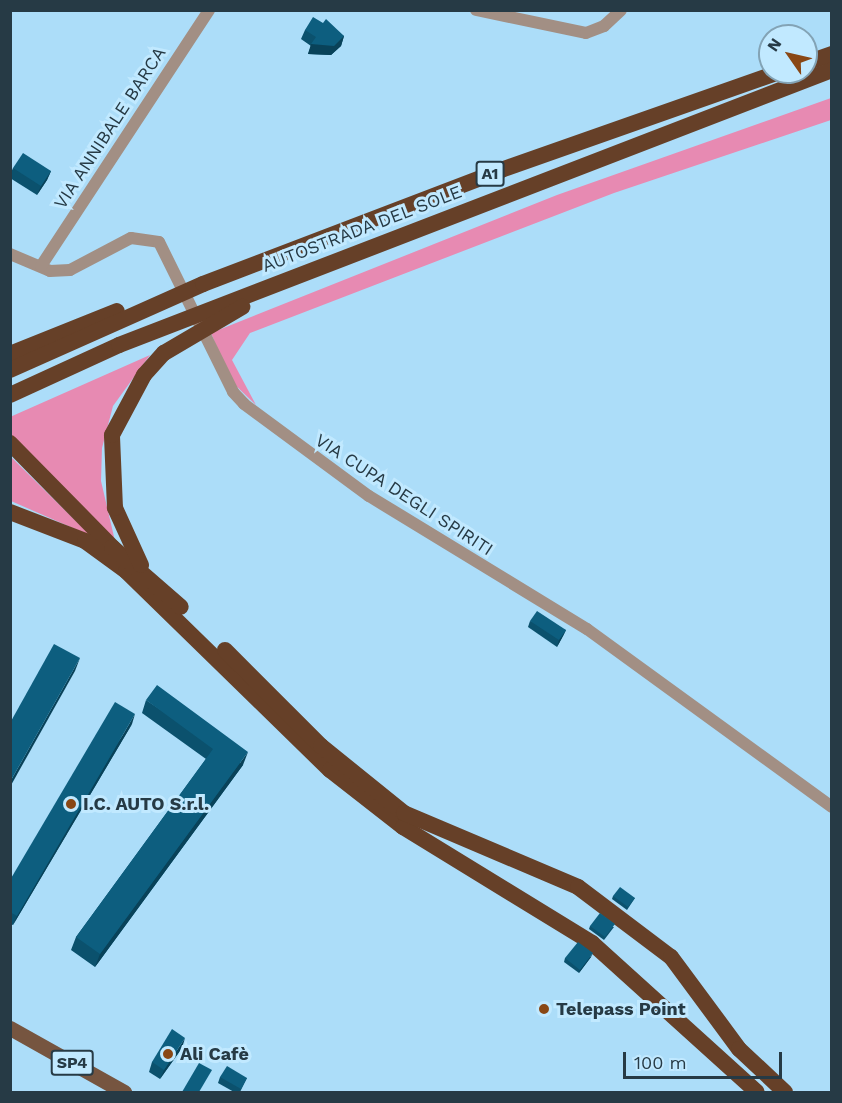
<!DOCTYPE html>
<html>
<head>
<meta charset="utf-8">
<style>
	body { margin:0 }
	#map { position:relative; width:842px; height:1103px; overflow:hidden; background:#acddf9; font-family:"Work Sans",sans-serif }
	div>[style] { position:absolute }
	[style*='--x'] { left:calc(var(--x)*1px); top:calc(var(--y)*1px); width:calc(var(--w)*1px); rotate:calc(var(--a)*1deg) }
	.green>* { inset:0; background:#e78ab2 }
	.minor>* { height:12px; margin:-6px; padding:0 6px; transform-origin:6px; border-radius:6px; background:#a28f84 }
	.major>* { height:15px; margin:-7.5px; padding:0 7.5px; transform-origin:7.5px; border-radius:7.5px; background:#765540 }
	.highway>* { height:16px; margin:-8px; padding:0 8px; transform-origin:8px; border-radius:8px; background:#664028 }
	.wall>* { inset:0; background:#0b516d }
	.shaded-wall>* { inset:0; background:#094259 }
	.building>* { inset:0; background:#0d5e7f }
	.dots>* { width:16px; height:16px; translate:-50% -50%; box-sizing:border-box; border:3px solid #c1e9ff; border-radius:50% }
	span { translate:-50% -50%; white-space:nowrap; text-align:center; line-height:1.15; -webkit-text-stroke:6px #c1e9ff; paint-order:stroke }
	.shield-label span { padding:2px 4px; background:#c1e9ff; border:2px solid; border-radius:4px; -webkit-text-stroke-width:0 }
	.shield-label { font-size:16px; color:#263a45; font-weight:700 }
	.street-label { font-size:18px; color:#263a45 }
	.poi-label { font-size:18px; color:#263a45; font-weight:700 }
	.left { translate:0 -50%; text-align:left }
	.frame { position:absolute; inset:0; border:12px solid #263a45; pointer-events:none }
	.north { position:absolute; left:758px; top:24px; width:60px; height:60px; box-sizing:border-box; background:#c1e9ff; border:2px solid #83a3b5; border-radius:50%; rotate:304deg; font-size:16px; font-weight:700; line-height:24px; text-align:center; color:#263a45 }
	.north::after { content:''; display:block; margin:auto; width:21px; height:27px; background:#894715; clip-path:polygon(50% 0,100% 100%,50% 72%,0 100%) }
	.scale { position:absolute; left:623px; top:1052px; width:159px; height:27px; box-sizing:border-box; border:3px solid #263a45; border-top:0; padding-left:8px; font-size:18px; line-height:21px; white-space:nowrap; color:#263a45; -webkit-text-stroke:4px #c1e9ff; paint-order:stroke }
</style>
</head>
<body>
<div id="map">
	<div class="green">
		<div style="clip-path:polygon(831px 98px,831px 120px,614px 193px,250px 333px,232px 360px,256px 405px,231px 381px,211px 333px,557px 195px)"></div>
		<div style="clip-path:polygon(150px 355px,113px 406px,102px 448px,101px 481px,115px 541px,11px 442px,10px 417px)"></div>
		<div style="clip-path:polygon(10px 456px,91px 536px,11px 501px)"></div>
	</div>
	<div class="minor">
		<div style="--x:476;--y:10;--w:112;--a:11.8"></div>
		<div style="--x:586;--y:33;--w:19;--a:-21"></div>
		<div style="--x:604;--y:26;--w:23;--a:-43"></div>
		<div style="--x:10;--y:254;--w:43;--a:23"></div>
		<div style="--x:50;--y:271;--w:20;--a:-3"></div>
		<div style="--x:70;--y:270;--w:69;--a:-27.7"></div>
		<div style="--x:131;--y:238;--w:28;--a:8"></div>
		<div style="--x:159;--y:242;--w:167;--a:63.7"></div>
		<div style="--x:233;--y:392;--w:16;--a:47"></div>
		<div style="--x:244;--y:404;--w:155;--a:36.4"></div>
		<div style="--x:369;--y:496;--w:255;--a:31.4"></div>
		<div style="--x:587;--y:629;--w:303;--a:36"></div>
		<div style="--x:41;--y:266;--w:306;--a:-56.7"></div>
	</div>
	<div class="major">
		<div style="--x:10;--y:1028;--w:131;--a:29.3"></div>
	</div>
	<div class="highway">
		<div style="--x:806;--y:63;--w:28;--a:-19"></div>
		<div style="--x:10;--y:354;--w:115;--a:-21.9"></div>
		<div style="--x:10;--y:370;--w:211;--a:-24"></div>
		<div style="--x:203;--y:284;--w:319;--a:-20.9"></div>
		<div style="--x:501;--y:170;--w:295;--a:-19.4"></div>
		<div style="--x:10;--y:395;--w:120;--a:-24.6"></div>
		<div style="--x:119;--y:345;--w:764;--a:-21.09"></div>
		<div style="--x:10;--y:443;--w:156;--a:45.5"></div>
		<div style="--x:10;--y:512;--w:80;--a:21.1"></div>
		<div style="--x:85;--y:541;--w:51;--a:36.2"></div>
		<div style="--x:126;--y:571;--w:285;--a:44.3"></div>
		<div style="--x:330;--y:770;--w:93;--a:38"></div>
		<div style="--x:403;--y:827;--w:222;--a:31.5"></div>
		<div style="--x:592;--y:943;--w:222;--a:42.1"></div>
		<div style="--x:112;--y:547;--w:91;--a:41"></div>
		<div style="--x:141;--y:565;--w:63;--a:-114.5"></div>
		<div style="--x:115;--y:508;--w:73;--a:-92.4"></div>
		<div style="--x:112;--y:435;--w:68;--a:-61.9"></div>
		<div style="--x:144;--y:375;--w:30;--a:-48"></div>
		<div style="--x:164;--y:353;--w:91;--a:-30.5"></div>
		<div style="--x:225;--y:650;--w:136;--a:45"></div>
		<div style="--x:321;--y:746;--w:107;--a:38.9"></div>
		<div style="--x:404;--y:813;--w:189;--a:23"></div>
		<div style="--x:578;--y:887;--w:116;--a:37"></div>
		<div style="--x:671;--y:957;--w:114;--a:53.5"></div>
		<div style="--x:739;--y:1049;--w:63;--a:43.1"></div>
	</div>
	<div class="wall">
		<div style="clip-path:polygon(323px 23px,344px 36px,341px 46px,331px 55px,308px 54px,311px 46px,301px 39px,305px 30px)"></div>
		<div style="clip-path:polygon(13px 168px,51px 171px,47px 180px,37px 195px,10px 178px,10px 175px)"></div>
		<div style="clip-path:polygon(530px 621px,566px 630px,563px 636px,557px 647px,528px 627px)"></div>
		<div style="clip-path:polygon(146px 700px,243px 765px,95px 967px,71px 950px,76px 937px,206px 759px,142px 713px)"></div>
		<div style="clip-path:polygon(132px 724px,13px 925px,10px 924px,10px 880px)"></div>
		<div style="clip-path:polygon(613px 896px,635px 898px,627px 910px,612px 899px)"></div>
		<div style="clip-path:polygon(590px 926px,614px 927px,604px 940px,589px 929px)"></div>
		<div style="clip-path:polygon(591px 957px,579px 973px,564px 962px,565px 958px)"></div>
		<div style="clip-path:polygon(182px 1048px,160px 1079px,149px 1072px,152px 1062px)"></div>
		<div style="clip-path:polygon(220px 1077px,247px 1078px,240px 1092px,234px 1092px,218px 1083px)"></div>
	</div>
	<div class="shaded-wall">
		<div style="clip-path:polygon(344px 36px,341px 46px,331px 55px,308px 54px,311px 44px)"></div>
		<div style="clip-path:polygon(51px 171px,47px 180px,37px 195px,41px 186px)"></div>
		<div style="clip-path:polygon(566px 630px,563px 636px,557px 647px,559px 640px)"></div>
		<div style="clip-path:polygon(80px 658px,75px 671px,10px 787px,10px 782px)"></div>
		<div style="clip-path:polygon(135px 714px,132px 724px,13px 925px,17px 916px)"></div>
		<div style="clip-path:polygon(248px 752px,243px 765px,95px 967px,100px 954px)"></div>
		<div style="clip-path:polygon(593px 953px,591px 957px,579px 973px,580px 970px)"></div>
		<div style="clip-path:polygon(185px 1038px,182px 1048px,160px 1079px,164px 1070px)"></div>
	</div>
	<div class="building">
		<div style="clip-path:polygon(313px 17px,323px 23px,326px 19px,344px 36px,334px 46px,311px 44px,316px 37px,305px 30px)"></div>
		<div style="clip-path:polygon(23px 153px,51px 171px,41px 186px,13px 168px)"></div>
		<div style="clip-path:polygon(537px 611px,566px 630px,559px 640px,530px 621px)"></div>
		<div style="clip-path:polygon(54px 644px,80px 658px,10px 782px,10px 723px)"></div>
		<div style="clip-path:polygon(157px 685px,248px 752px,100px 954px,76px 937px,213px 749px,146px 700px)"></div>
		<div style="clip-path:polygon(115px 702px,135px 714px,17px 916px,10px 912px,10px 880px)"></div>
		<div style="clip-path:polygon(620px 887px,635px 898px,628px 907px,613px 896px)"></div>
		<div style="clip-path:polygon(600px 913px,615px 924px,605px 937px,590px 926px)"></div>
		<div style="clip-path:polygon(578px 942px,593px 953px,580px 970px,565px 958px)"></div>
		<div style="clip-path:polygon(172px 1029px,185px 1038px,164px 1070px,152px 1062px)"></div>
		<div style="clip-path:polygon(199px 1063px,212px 1070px,199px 1092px,182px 1092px)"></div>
		<div style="clip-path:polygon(227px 1066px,247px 1078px,241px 1089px,220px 1077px)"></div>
	</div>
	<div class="dots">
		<div style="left:71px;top:804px;background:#894715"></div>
		<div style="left:544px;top:1009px;background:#894715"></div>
		<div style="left:168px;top:1054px;background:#894715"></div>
	</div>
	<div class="shield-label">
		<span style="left:490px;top:174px">A1</span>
		<span style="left:72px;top:1063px">SP4</span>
	</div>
	<div class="street-label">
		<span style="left:110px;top:128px;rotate:-57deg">VIA ANNIBALE BARCA</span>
		<span style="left:362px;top:229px;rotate:-21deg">AUTOSTRADA DEL SOLE</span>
		<span style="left:404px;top:495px;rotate:33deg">VIA CUPA DEGLI SPIRITI</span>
	</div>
	<div class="poi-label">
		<span class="left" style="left:83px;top:804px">I.C. AUTO S.r.l.</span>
		<span class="left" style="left:556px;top:1009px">Telepass Point</span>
		<span class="left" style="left:180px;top:1054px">Ali Cafè</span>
	</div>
	<div class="frame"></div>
	<div class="north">N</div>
	<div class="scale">100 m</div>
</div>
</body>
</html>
